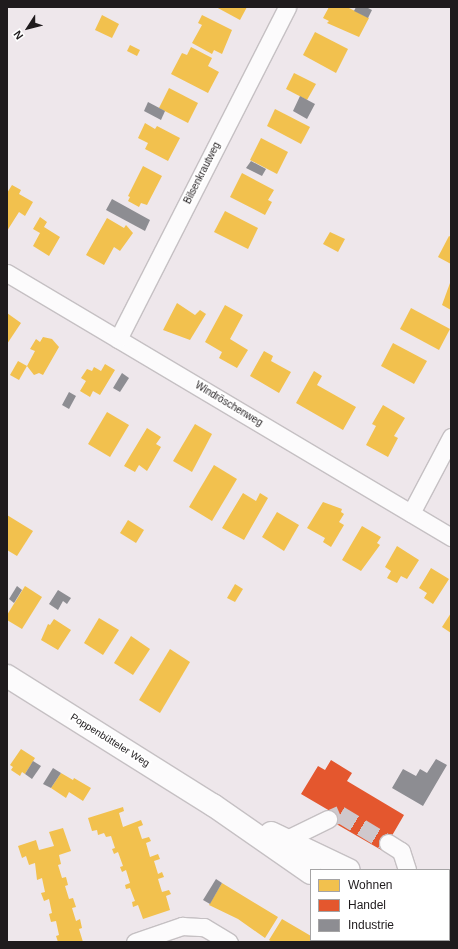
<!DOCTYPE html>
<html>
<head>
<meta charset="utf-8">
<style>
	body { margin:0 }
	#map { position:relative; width:458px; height:949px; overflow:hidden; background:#eee7eb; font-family:Arial,sans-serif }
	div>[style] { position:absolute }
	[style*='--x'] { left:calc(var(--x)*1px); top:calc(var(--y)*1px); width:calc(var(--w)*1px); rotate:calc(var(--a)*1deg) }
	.homes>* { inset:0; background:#f2c14e }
	.shops>* { inset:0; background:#e4572e }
	.industry>* { inset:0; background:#8d8d92 }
	.minor-tunnel>* { height:17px; margin-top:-8.5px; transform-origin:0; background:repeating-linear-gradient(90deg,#cfc8cc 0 17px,transparent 0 25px) }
	.roads { filter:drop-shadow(1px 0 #c5c0c3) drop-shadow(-1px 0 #c5c0c3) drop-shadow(0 1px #c5c0c3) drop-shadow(0 -1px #c5c0c3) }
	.minor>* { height:17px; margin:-8.5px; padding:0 8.5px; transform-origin:8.5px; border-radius:8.5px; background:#fcfbfc }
	.major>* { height:22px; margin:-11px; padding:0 11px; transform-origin:11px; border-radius:11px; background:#fcfbfc }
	span { translate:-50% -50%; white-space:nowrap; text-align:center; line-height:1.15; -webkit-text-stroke:4px #fff; paint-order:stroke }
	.street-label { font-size:10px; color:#1f1b1d }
	.frame { position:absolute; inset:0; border:8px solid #1f1b1d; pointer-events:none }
	.legend { position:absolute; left:310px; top:869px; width:140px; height:72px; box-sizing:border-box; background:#fff; border:1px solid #a5a4a5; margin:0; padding:5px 7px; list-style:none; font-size:12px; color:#1f1b1d }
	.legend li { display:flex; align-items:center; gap:8px; height:20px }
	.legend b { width:20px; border:1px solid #a5a4a5 }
	.north { position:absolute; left:8px; top:8px; width:40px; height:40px; -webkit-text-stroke:3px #fff; paint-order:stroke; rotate:234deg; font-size:11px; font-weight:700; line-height:16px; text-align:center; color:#1f1b1d }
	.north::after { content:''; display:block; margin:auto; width:14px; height:18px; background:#1f1b1d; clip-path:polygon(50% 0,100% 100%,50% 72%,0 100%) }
</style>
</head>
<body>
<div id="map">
	<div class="homes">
		<div style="clip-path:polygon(216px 7px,247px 7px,240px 20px)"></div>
		<div style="clip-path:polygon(329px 7px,347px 7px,369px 18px,359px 37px,327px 23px,329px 21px,323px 18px)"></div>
		<div style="clip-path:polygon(102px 15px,119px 24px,112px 38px,95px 30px)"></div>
		<div style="clip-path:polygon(202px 15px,232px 30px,222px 54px,214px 50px,212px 54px,192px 43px,202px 25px,198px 23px)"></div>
		<div style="clip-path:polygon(315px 32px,348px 49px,336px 73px,303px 55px)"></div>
		<div style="clip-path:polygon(130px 45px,140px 50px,137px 56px,127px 51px)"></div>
		<div style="clip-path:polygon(191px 47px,212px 58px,208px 66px,219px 72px,208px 93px,171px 74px,182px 53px,187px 55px)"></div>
		<div style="clip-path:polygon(294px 73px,316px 84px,307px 100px,286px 89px)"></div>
		<div style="clip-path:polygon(169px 88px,198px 103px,188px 123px,159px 108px)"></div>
		<div style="clip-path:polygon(275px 109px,310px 127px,301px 144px,267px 126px)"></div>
		<div style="clip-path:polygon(145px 123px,155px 129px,157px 126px,180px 138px,168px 161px,145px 149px,148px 143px,138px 138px)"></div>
		<div style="clip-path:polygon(261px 138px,288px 152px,277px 174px,250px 160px)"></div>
		<div style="clip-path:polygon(143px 166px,162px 176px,147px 205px,141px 203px,139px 207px,128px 201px,130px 197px,128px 196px)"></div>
		<div style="clip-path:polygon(242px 173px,274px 190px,268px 200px,272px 202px,265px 215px,230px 197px)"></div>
		<div style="clip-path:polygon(12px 185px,21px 190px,19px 194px,33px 202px,25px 216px,19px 212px,7px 231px,7px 193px)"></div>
		<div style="clip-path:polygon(225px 211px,258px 228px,248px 249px,214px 232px)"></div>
		<div style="clip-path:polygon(40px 217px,47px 222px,44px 227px,60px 237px,49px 256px,33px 246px,40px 233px,33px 229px)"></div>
		<div style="clip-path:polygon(107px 218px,124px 228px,126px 225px,133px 233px,120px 251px,114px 247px,104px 265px,86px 255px)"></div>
		<div style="clip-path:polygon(330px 232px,345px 239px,338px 252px,323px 244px)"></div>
		<div style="clip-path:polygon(449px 236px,451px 237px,451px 264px,438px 257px)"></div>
		<div style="clip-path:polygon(450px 283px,451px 284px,451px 310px,442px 305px)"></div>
		<div style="clip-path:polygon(177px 303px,195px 315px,200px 310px,206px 314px,190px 340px,163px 330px)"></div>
		<div style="clip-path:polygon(225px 305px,243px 315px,230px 339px,248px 350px,237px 368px,219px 358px,222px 352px,205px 342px)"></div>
		<div style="clip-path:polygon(411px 308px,450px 329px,439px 350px,400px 329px)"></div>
		<div style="clip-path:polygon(7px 313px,21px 323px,7px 344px)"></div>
		<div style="clip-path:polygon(43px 337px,52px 339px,59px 347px,43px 375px,39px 373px,34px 375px,27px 366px,35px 351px,30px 349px,36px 339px,40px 342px)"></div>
		<div style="clip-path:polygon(393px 343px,427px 361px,414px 384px,381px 366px)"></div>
		<div style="clip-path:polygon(264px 351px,273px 356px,271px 361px,291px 372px,279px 393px,250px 376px)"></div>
		<div style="clip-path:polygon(18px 361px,27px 366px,19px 380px,10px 375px)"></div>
		<div style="clip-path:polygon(105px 364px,115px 370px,100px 395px,93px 391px,90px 397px,80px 391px,86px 381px,81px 378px,87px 369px,92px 371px,94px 367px,101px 371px)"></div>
		<div style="clip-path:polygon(314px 371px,322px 376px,317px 385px,356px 407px,343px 430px,296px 403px)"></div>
		<div style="clip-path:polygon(383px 405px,405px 418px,394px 436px,398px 438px,388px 457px,366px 445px,376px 426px,372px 424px)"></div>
		<div style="clip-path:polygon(107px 412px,129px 425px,110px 457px,88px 444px)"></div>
		<div style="clip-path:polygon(195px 424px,212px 434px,192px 472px,173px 461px)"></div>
		<div style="clip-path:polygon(147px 428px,161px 437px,156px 444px,161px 447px,147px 471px,139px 465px,135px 472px,124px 466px)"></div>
		<div style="clip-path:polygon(214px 465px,237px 479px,212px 521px,189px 507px)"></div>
		<div style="clip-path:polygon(243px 493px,256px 501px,260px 493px,268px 498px,244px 540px,222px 528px)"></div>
		<div style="clip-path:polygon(323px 502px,342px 509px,341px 512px,344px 514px,339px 522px,344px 525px,331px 547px,323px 542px,325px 538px,307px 528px)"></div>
		<div style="clip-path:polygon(277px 512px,299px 525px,284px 551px,262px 537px)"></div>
		<div style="clip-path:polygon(7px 515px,33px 531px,17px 556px,7px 550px)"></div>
		<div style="clip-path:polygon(128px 520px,144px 530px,136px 543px,120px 533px)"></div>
		<div style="clip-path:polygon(362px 526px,381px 537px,377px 543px,380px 545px,361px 571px,342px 560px)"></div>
		<div style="clip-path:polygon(397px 546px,419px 560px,407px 579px,401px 576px,397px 583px,387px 578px,391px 571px,385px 567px)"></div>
		<div style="clip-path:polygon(431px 568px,449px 579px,433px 604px,424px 598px,427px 593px,419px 588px)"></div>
		<div style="clip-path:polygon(235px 584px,243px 589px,235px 602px,227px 598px)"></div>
		<div style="clip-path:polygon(25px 586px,42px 597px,22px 629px,7px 620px,7px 615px)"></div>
		<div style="clip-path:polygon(451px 613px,451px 633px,442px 627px)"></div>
		<div style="clip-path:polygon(99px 618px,119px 630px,103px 655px,84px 643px)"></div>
		<div style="clip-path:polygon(54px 619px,71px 630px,58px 650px,41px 640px,48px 624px,50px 625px)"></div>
		<div style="clip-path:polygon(131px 636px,150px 649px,133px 675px,114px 663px)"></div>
		<div style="clip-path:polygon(170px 649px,190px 662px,160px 713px,139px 700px)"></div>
		<div style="clip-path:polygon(21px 749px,35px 758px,25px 774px,22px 772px,20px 776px,11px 770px,13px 767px,10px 765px)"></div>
		<div style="clip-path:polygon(61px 773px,73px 780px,74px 778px,91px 788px,83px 801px,69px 792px,66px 798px,51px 788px)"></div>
		<div style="clip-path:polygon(123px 807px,124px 811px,119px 813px,123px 827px,141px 820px,143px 825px,138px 827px,142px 839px,149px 837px,151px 841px,146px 843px,150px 857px,158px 854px,160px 859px,154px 861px,158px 874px,162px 872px,164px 877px,158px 879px,162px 892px,169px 890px,171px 894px,166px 896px,170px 910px,143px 919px,138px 905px,133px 907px,132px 902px,135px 901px,130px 888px,126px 889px,125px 885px,130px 883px,126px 870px,122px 872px,120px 867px,123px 866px,118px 852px,114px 854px,112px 849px,115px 848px,111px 836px,106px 837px,104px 833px,98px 835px,97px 830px,92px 831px,88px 818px)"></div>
		<div style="clip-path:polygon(63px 828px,71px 851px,59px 855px,61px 864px,58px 865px,62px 878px,66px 877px,68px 885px,65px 886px,69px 899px,73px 898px,76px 907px,72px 908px,76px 921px,80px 919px,82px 928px,79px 929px,83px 942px,58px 942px,56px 936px,59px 935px,56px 921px,51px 922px,49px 914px,52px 913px,49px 899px,44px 901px,41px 893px,45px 892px,42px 878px,37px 880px,35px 863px,29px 865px,26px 856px,22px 858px,18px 846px,36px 840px,39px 850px,54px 846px,49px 832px)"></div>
		<div style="clip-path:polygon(222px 883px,278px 917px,265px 938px,238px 919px,209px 905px)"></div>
		<div style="clip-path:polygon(282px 919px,311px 936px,311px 940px,321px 942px,272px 942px,269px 940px)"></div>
	</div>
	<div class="shops">
		<div style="clip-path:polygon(331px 760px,352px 773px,347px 781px,404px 815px,383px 851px,326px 818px,330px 811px,301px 794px,318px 766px,325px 770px)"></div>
	</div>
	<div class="industry">
		<div style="clip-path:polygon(356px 7px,366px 7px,372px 10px,368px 18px,354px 11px)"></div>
		<div style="clip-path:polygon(300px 96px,315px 104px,307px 119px,293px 111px)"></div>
		<div style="clip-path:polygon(148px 102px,165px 111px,161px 120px,144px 111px)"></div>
		<div style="clip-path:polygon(251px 161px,266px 169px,262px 176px,246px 168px)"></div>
		<div style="clip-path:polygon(112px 199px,150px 220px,145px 231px,106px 210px)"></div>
		<div style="clip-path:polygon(122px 373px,129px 378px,120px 392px,113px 388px)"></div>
		<div style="clip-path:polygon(69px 392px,76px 396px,69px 409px,62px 405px)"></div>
		<div style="clip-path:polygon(17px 586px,22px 590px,14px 603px,9px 599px)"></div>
		<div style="clip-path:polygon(58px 590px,71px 598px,67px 604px,63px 601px,58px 610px,49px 604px)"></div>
		<div style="clip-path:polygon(436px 759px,447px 765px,423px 806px,392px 788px,403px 769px,416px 776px,420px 769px,427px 773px)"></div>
		<div style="clip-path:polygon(33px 761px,41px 766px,32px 779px,25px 774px)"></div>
		<div style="clip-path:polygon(53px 768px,61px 773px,51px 788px,43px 784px)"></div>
		<div style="clip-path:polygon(216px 879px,222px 883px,210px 904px,203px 900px)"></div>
	</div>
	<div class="minor-tunnel">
		<div style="--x:328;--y:819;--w:13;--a:-23"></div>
		<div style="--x:340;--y:814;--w:56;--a:31.1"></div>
	</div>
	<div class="roads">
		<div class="minor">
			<div style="--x:7;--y:273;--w:517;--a:30.74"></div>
			<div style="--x:118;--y:339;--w:373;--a:-63"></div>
			<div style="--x:411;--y:513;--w:86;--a:-62.2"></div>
			<div style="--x:388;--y:843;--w:15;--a:32"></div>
			<div style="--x:401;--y:851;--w:20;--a:72"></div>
			<div style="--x:282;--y:847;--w:8;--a:-67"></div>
			<div style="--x:285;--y:840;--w:48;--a:-26"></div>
			<div style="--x:135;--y:942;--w:50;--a:-18.8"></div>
			<div style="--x:182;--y:926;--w:22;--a:3"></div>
			<div style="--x:204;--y:927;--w:29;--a:31"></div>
		</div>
		<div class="major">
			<div style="--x:7;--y:676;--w:243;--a:32.1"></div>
			<div style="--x:213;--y:805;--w:119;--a:34.8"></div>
			<div style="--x:271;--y:833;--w:86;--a:25.4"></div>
			<div style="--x:449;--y:918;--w:2;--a:27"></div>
			<div style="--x:430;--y:940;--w:4;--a:34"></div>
		</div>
	</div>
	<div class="street-label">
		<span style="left:202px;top:173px;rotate:-63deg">Bilsenkrautweg</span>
		<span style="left:229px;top:404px;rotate:31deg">Windröschenweg</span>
		<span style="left:110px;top:740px;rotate:32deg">Poppenbütteler Weg</span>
	</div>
	<div class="frame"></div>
	<ul class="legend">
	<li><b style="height:11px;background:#f2c14e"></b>Wohnen</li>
	<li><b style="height:11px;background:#e4572e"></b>Handel</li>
	<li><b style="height:11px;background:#8d8d92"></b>Industrie</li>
	</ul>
	<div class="north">N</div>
</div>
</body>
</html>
